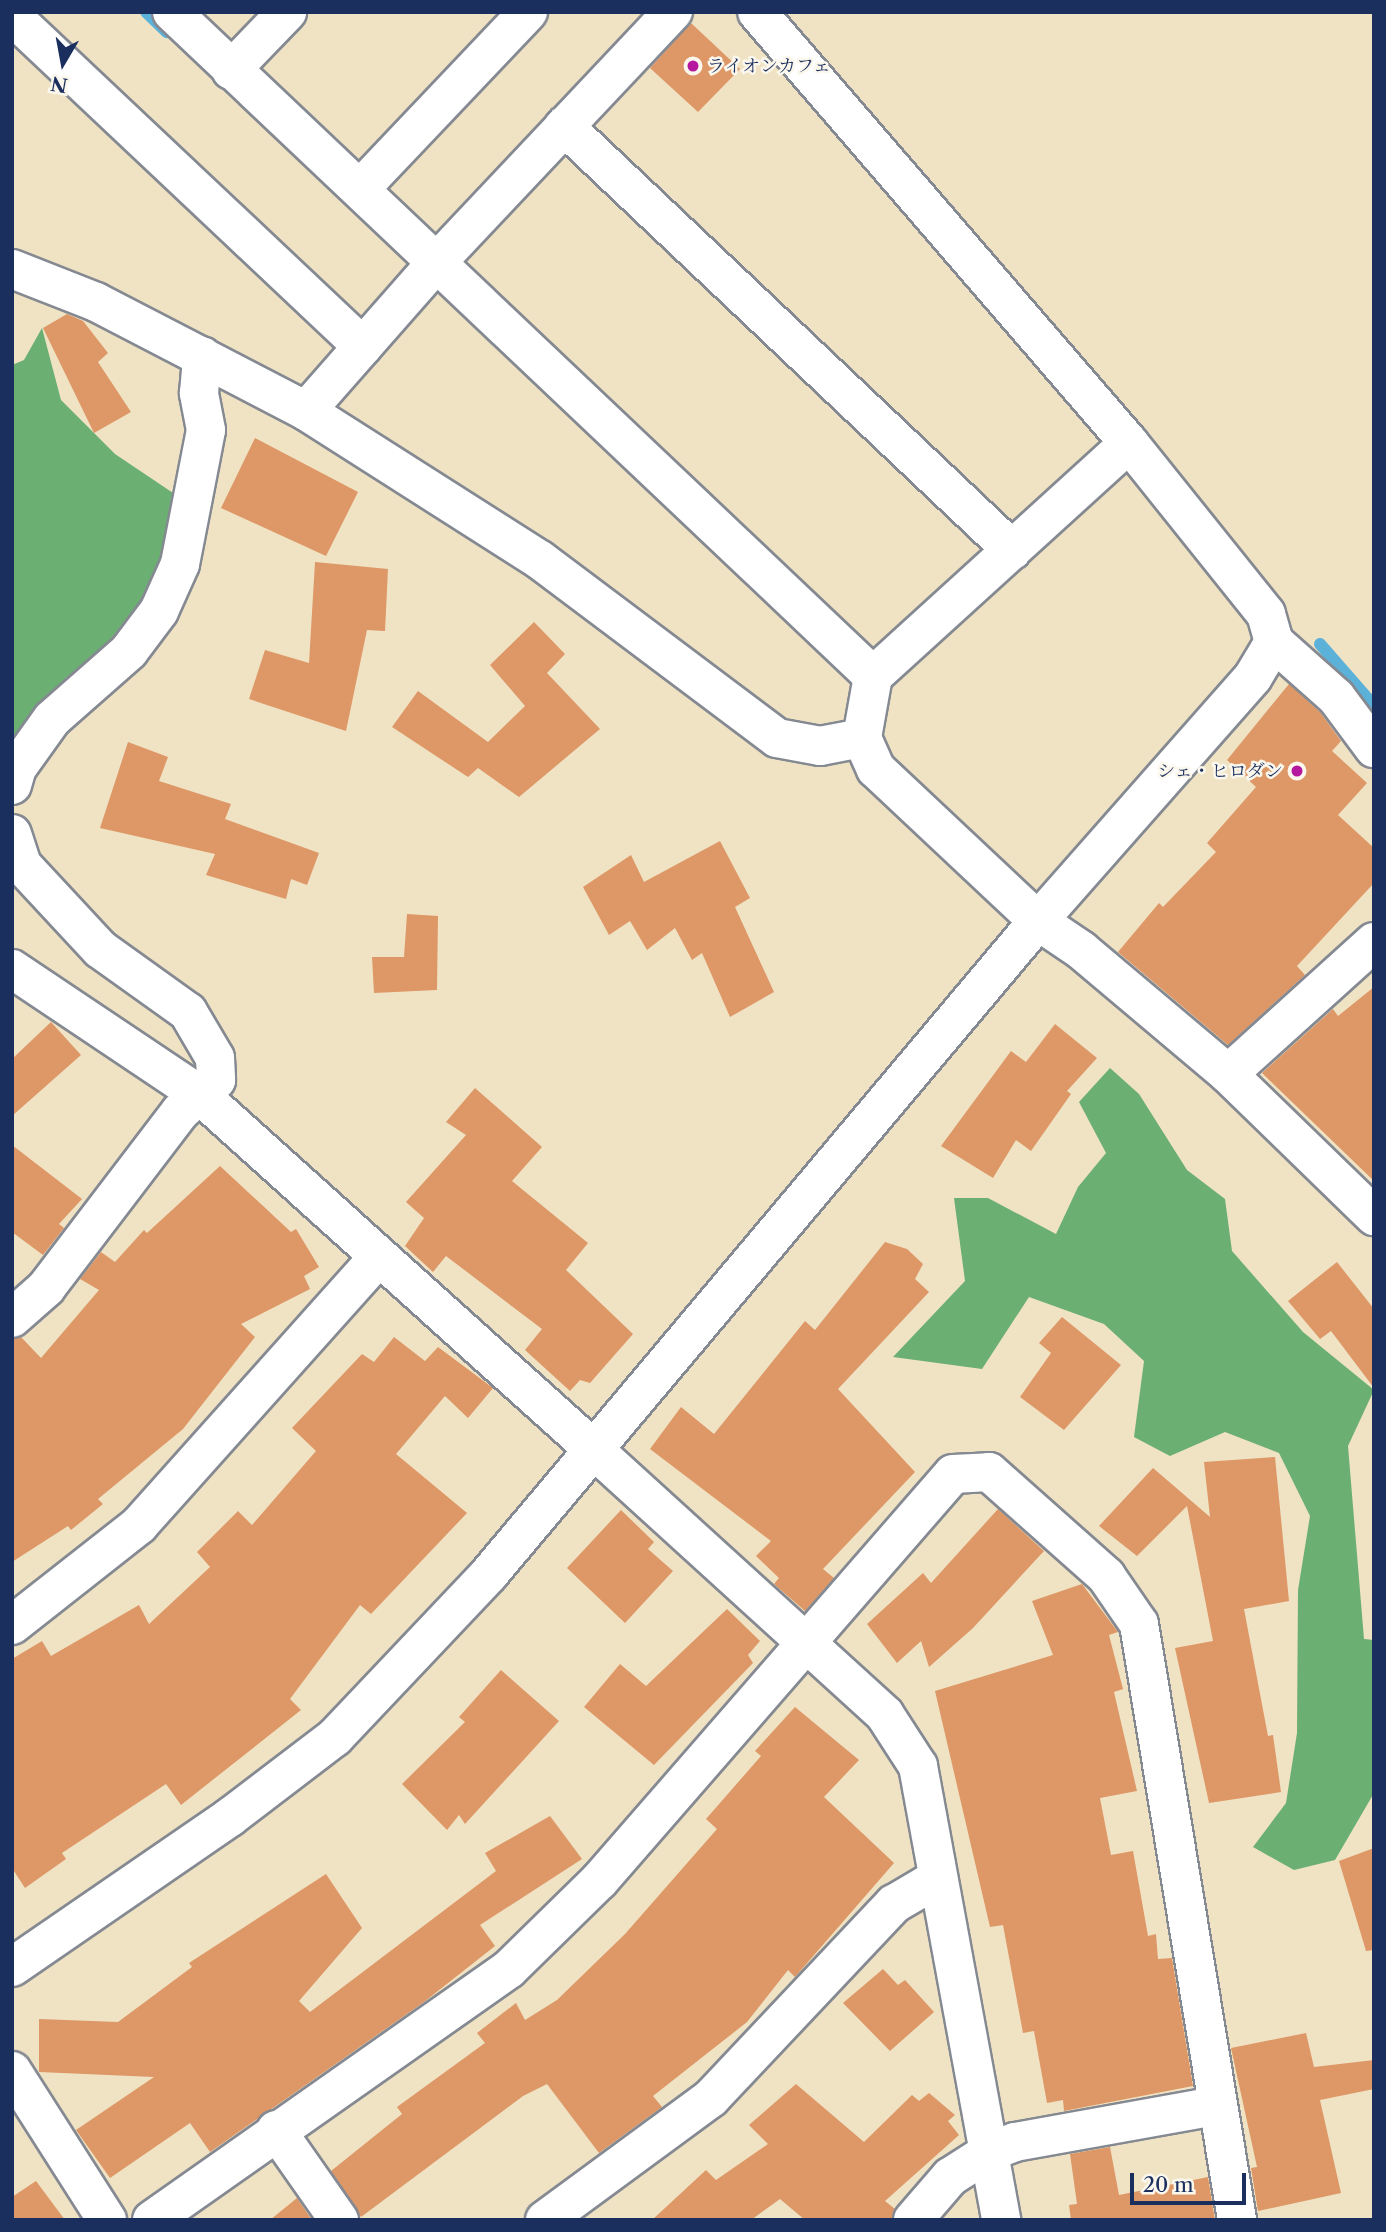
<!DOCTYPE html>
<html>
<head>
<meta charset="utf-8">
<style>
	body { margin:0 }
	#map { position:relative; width:1386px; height:2232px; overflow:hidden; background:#efe3c4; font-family:"Libre Caslon Text","Noto Serif JP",serif }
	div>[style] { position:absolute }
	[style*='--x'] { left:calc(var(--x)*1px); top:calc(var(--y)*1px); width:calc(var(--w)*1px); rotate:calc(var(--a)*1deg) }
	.forest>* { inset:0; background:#6baf73 }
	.stream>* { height:12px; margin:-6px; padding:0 6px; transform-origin:6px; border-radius:6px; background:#5cb1d8 }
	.building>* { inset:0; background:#de9766 }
	.roads { filter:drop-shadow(2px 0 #858991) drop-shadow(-2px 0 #858991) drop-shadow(0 2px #858991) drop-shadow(0 -2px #858991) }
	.minor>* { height:38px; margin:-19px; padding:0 19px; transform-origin:19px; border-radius:19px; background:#fff }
	.tertiary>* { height:38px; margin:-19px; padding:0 19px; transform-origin:19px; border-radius:19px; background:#fff }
	.dots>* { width:19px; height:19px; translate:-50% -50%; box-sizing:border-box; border:4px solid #fbf7ec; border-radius:50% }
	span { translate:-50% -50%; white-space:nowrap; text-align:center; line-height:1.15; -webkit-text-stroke:5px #fbf7ec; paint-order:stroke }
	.poi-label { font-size:18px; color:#1b2f5e }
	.left { translate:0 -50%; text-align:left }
	.right { translate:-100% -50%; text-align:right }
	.frame { position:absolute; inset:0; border:14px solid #1b2f5e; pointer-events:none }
	.north { position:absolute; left:28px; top:28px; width:70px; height:70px; -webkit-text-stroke:5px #fbf7ec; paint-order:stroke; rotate:190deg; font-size:19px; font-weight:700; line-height:28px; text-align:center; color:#1b2f5e }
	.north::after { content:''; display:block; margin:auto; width:24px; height:32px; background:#1b2f5e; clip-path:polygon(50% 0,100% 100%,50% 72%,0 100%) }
	.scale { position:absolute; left:1130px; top:2173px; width:116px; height:32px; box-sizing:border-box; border:4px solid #1b2f5e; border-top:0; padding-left:9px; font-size:21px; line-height:24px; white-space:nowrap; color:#1b2f5e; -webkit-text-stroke:5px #fbf7ec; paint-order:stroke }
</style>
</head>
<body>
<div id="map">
	<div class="forest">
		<div style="clip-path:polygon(42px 328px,61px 400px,115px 454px,182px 499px,172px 561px,12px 765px,12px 365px,24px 360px)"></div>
		<div style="clip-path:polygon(1110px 1068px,1139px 1094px,1187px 1170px,1225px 1199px,1232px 1251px,1303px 1332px,1374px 1390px,1348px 1446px,1364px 1639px,1374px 1640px,1374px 1793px,1335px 1860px,1294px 1870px,1253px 1847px,1286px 1803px,1297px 1733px,1298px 1590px,1310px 1516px,1279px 1453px,1225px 1432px,1170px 1456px,1134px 1437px,1144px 1361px,1104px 1324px,1029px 1297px,982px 1369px,893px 1357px,965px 1281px,954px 1198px,988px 1198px,1056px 1234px,1078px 1187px,1106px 1153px,1079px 1102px)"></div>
	</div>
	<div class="stream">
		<div style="--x:146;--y:12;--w:29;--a:44"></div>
		<div style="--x:1320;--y:644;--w:82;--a:48.9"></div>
	</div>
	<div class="building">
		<div style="clip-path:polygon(691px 23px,740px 69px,698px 112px,650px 68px)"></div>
		<div style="clip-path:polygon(67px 314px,83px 321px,108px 353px,98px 362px,131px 412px,94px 433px,43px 328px)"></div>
		<div style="clip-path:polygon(255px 438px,358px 492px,326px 556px,221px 508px)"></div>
		<div style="clip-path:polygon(315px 562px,388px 569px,385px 631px,367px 630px,346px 731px,249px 699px,265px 650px,309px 663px)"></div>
		<div style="clip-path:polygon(534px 622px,565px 654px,547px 673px,600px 729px,519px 797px,478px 768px,468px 777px,392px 727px,418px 691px,488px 742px,525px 706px,490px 665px)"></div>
		<div style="clip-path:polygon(1289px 684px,1320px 712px,1341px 741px,1332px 751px,1367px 783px,1338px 815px,1374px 848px,1374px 883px,1297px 966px,1305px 975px,1228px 1045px,1118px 952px,1159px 903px,1163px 907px,1216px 852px,1207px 843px,1256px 787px,1227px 760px)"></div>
		<div style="clip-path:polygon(128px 742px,168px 757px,159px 781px,231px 804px,225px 819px,319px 853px,307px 885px,291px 879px,286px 899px,206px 875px,215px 854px,100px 828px)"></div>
		<div style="clip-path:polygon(720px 841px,750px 898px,735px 907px,774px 992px,730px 1017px,702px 953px,692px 960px,675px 928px,647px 950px,630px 921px,609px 935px,583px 887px,631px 855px,644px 882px)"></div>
		<div style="clip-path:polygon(407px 914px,438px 916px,437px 990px,374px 993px,372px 957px,404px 957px)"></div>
		<div style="clip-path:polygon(1374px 987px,1374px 1181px,1262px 1073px,1333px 1009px,1338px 1016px)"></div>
		<div style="clip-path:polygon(51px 1022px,81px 1055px,12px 1116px,12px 1059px)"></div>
		<div style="clip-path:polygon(1055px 1024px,1097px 1058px,1067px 1091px,1071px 1094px,1031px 1151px,1016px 1140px,993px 1178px,941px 1146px,1011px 1051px,1026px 1062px)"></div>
		<div style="clip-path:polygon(475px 1088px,542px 1147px,512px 1181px,588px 1243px,566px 1270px,633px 1334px,590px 1383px,580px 1380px,570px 1391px,525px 1350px,542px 1329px,446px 1256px,433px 1272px,405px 1246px,424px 1218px,406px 1202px,466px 1135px,446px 1122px)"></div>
		<div style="clip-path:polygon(12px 1145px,82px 1199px,59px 1224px,64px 1228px,43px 1255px,12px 1232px)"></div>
		<div style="clip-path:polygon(220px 1166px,291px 1232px,296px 1229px,319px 1267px,304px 1276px,310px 1289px,241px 1324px,255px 1337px,183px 1429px,98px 1499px,103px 1504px,71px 1530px,68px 1526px,12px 1562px,12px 1339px,21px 1337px,41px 1358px,99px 1290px,80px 1279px,101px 1252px,115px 1262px,144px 1230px,147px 1233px)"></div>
		<div style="clip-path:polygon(885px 1242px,907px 1249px,923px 1264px,915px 1279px,929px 1292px,838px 1389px,915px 1472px,823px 1569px,834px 1578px,805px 1611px,774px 1584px,779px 1578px,756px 1556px,771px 1541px,650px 1449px,681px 1407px,714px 1434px,805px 1321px,815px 1330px)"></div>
		<div style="clip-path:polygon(1337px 1262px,1374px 1309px,1374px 1388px,1331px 1331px,1320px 1339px,1288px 1301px)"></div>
		<div style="clip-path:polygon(1062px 1317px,1121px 1365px,1064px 1430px,1020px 1397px,1051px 1353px,1039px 1343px)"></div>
		<div style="clip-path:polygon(394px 1337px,425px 1361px,438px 1347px,493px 1388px,468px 1418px,445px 1396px,396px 1454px,467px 1513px,371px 1614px,360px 1605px,290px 1699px,301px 1710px,181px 1805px,166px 1784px,62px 1853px,66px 1859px,25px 1888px,12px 1868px,12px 1659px,42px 1641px,51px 1656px,139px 1605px,149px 1624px,210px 1567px,197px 1552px,238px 1511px,252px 1525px,316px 1451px,292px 1428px,362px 1354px,374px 1362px)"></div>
		<div style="clip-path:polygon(1275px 1457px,1289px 1601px,1244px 1609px,1268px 1736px,1273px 1735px,1281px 1792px,1209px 1803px,1175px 1648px,1213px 1641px,1187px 1506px,1137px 1556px,1099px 1526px,1153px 1468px,1210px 1517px,1204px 1462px)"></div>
		<div style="clip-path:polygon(998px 1509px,1044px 1551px,973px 1628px,929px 1667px,921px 1641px,897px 1663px,867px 1624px,923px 1573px,931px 1583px)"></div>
		<div style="clip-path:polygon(621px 1510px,654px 1542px,648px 1549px,673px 1571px,625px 1623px,567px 1568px)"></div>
		<div style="clip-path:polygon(1082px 1584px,1118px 1632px,1109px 1635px,1123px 1689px,1114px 1692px,1137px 1791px,1100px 1798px,1111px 1855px,1133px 1851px,1148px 1936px,1156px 1934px,1158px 1959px,1172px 1958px,1193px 2086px,1064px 2111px,1063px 2100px,1047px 2103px,1034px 2031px,1023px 2033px,1003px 1925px,990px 1927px,935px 1691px,1053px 1655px,1032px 1601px)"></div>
		<div style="clip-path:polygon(727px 1609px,760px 1641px,748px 1655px,753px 1663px,654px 1765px,584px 1707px,620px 1664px,646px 1686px)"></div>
		<div style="clip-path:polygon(501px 1670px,559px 1721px,465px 1824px,459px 1815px,447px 1830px,402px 1784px,465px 1722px,459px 1717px)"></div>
		<div style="clip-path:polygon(795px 1707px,859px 1760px,824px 1797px,894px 1863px,795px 1977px,788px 1970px,747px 2022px,653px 2096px,662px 2107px,599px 2153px,547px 2084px,523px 2096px,361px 2217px,331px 2171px,402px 2114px,397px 2107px,485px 2043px,477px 2033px,516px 2003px,525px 2020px,557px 2000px,625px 1934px,717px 1829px,706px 1819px,761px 1756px,755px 1751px)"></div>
		<div style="clip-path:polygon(550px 1816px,582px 1859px,480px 1925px,495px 1946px,424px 2002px,210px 2152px,190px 2123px,110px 2178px,76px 2130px,154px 2077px,39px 2072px,39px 2019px,118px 2022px,192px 1967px,189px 1963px,326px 1874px,362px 1928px,299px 2001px,310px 2012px,496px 1871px,485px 1853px)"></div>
		<div style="clip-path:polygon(1374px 1848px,1374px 1950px,1366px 1951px,1339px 1861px)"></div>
		<div style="clip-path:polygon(883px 1969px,898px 1985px,905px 1980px,934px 2012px,890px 2051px,843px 2003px)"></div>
		<div style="clip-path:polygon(1306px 2033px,1314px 2067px,1374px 2060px,1374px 2089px,1320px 2100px,1341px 2193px,1258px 2211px,1251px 2168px,1257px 2167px,1231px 2048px)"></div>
		<div style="clip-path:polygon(796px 2084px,864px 2142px,912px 2095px,919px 2101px,929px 2093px,955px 2115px,948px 2121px,959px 2135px,885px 2201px,895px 2209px,892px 2220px,805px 2220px,780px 2199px,751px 2220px,652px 2220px,706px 2170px,716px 2180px,768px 2144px,749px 2125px)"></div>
		<div style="clip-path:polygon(1110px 2147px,1119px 2195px,1208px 2177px,1215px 2220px,1071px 2220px,1069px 2205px,1077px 2204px,1070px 2154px)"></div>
		<div style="clip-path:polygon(36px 2181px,65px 2220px,12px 2220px,12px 2197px)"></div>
		<div style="clip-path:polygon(297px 2198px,312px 2220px,270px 2220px)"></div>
	</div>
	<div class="roads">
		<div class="minor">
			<div style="--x:172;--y:12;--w:966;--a:43.45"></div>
			<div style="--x:873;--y:676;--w:346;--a:-42.3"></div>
			<div style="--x:12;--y:16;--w:482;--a:43.3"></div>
			<div style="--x:231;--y:70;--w:81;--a:-46"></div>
			<div style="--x:564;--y:126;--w:617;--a:43.42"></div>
			<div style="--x:360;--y:189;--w:244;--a:-46.5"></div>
			<div style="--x:12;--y:269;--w:90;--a:21.4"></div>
			<div style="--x:96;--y:302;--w:237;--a:27.4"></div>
			<div style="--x:306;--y:411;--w:277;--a:32.5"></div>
			<div style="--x:540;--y:560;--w:296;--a:36.9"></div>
			<div style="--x:777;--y:738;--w:44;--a:10.5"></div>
			<div style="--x:820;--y:746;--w:43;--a:-10.8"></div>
			<div style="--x:306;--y:411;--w:198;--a:-48.7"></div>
			<div style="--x:437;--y:262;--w:344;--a:-46.7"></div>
			<div style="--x:1274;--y:642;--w:83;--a:41.6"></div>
			<div style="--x:1336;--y:697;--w:64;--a:53.3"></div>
			<div style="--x:12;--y:785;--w:18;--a:-74"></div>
			<div style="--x:17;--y:768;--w:60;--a:-54.5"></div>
			<div style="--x:52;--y:719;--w:103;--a:-41.4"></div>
			<div style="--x:129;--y:651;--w:50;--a:-53.1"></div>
			<div style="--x:159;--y:611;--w:51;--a:-65.9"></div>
			<div style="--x:180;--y:564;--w:136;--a:-79"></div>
			<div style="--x:206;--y:430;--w:38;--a:-101"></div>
			<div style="--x:199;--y:393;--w:37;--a:-85"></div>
			<div style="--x:12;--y:834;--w:33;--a:72"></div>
			<div style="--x:22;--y:865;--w:115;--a:47.1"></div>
			<div style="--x:100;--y:949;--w:108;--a:35.6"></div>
			<div style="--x:188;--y:1012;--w:53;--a:59.6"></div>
			<div style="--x:215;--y:1058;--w:22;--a:87"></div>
			<div style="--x:216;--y:1080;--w:48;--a:138.4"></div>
			<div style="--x:180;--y:1112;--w:221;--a:127.3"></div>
			<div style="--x:46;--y:1288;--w:45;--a:138.6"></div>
			<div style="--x:1038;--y:921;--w:52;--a:34"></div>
			<div style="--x:1081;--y:950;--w:192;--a:40.1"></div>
			<div style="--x:1228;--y:1074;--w:204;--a:44.2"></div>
			<div style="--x:12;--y:969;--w:225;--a:33.8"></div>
			<div style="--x:199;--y:1094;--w:529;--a:42.01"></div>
			<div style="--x:1228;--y:1074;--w:197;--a:-42.1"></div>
			<div style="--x:12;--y:1625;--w:162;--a:-38.2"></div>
			<div style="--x:139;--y:1525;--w:360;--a:-48.2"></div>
			<div style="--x:12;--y:2071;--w:177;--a:57.5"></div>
			<div style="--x:276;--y:2130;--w:110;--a:55"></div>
			<div style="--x:152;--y:2220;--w:436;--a:-35.1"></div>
			<div style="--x:509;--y:1969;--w:126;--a:-44.4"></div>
			<div style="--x:599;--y:1881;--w:539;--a:-48.98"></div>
			<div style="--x:953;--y:1474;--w:36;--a:-3"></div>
			<div style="--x:989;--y:1472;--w:157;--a:41.6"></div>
			<div style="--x:1106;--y:1576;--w:58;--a:55.5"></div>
			<div style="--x:1139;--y:1624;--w:604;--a:80.66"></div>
			<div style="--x:545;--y:2220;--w:206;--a:-36.3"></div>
			<div style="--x:711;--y:2098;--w:267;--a:-46.7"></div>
			<div style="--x:894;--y:1904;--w:51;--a:-30.6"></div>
			<div style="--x:913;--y:2220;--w:57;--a:-49.3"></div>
			<div style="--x:950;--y:2177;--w:46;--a:-32.7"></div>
			<div style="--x:989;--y:2152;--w:28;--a:-21"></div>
			<div style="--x:1015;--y:2142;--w:203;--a:-10.2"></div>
		</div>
		<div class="tertiary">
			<div style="--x:873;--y:676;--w:63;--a:100.1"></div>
			<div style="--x:862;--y:738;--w:34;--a:66"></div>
			<div style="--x:876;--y:769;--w:222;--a:43.2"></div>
			<div style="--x:592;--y:1448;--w:396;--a:42.3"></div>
			<div style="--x:885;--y:1715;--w:61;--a:57.1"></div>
			<div style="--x:918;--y:1766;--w:462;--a:79.6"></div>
			<div style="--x:12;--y:1967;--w:265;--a:-34.5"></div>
			<div style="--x:230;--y:1817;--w:132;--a:-37.3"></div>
			<div style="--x:335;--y:1737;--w:224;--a:-46.6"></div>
			<div style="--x:489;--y:1574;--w:853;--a:-49.95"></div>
			<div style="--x:1038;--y:921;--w:325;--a:-48.6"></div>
			<div style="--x:1253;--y:677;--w:41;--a:-59"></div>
			<div style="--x:1274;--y:642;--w:29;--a:-106"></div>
			<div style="--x:1266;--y:614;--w:219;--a:-128.7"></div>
			<div style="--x:1129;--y:443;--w:569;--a:-130.8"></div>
		</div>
	</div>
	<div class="dots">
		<div style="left:693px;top:66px;background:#b5179e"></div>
		<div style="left:1297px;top:771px;background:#b5179e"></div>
	</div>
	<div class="poi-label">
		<span class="left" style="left:707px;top:66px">ライオンカフェ</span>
		<span class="right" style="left:1283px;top:771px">シェ・ヒロダン</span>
	</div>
	<div class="frame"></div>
	<div class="north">N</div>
	<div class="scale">20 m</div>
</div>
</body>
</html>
